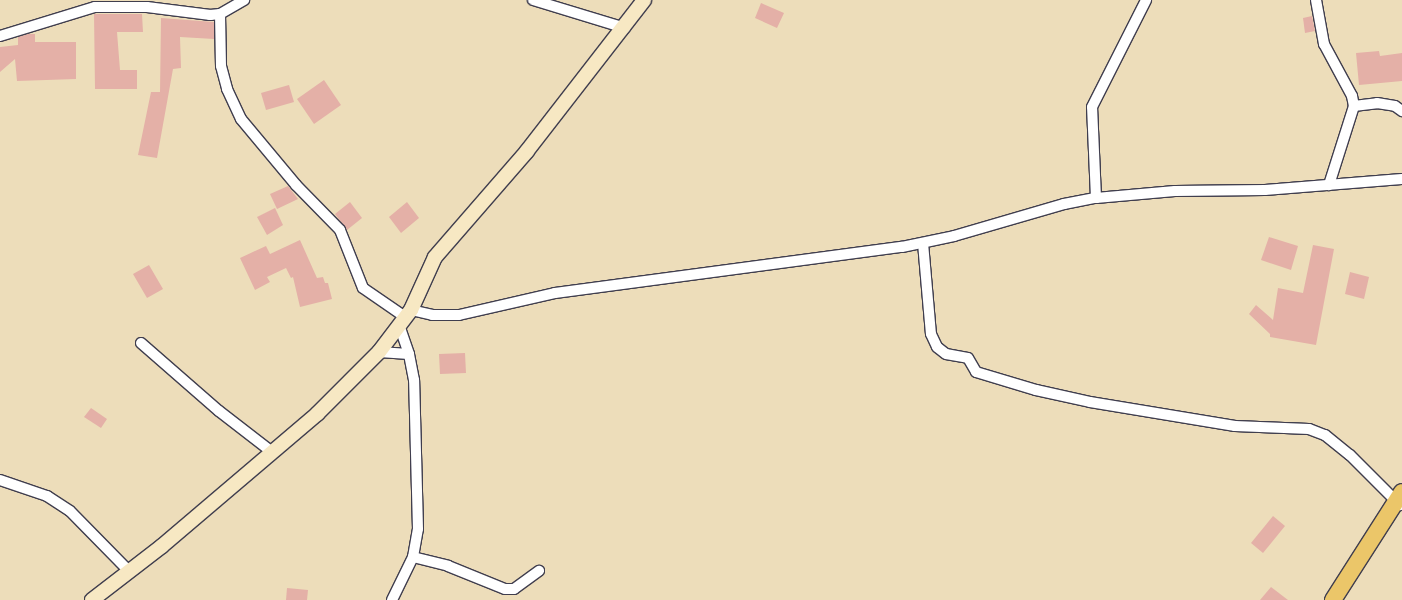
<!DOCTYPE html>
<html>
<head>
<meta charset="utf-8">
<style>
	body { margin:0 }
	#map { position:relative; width:1402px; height:600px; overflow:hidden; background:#edddba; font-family:"Balsamiq Sans",sans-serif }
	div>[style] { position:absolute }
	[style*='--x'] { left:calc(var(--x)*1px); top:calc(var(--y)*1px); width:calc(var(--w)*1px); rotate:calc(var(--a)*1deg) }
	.building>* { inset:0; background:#e4b0a7 }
	.roads { filter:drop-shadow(1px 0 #403e4e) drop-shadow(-1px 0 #403e4e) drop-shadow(0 1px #403e4e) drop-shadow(0 -1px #403e4e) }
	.street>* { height:10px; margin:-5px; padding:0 5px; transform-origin:5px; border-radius:5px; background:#fff }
	.secondary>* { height:14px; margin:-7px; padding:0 7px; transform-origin:7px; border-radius:7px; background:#f7e8c3 }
	.primary>* { height:16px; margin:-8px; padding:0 8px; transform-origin:8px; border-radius:8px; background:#ebc669 }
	span { translate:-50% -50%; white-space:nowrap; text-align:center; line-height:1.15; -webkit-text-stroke:3px #fcf5e5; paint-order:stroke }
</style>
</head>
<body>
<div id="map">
	<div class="building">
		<div style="clip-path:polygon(761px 3px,784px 13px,777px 28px,755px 18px)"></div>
		<div style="clip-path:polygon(94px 14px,142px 14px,143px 32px,117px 32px,120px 70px,137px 70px,137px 89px,95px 89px)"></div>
		<div style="clip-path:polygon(1312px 16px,1315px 31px,1305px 33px,1303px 18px)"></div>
		<div style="clip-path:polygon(161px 18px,214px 22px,214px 39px,180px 37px,181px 68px,173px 69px,157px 158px,138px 155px,151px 92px,160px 92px)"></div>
		<div style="clip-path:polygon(28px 34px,35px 34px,35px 42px,76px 42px,76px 79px,17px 81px,15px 59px,0 72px,0 47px,18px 45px,18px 37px)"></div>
		<div style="clip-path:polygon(1379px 51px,1380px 56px,1402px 53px,1402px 81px,1359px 85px,1356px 53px)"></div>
		<div style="clip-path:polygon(324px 80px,341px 105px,314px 124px,297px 99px)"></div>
		<div style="clip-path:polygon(289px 85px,294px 102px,266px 110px,261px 93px)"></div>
		<div style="clip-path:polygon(288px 186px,298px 199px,277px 209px,270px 194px)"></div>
		<div style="clip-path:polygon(350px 202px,362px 218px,347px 230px,335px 214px)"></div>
		<div style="clip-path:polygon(407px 202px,419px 218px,401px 233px,389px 217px)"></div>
		<div style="clip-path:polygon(275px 208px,283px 225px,267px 235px,257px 217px)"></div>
		<div style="clip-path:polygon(1269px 237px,1298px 246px,1291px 270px,1261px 260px)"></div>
		<div style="clip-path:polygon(300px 240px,317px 278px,323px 277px,325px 283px,328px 283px,332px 299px,300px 307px,293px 277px,291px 278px,286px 268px,267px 277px,270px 282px,255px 290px,240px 258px,266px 246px,270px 254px)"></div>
		<div style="clip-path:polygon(1313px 245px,1334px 249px,1316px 345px,1270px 337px,1270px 334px,1249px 314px,1256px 305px,1273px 320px,1278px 288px,1303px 293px)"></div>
		<div style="clip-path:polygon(149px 265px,163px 289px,147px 298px,133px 274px)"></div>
		<div style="clip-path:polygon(1350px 272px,1369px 277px,1364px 299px,1345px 294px)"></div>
		<div style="clip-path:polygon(465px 353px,466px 373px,440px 374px,439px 354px)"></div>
		<div style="clip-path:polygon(91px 408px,107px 419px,101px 428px,84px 417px)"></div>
		<div style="clip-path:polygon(1273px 516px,1285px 526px,1263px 553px,1251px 543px)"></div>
		<div style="clip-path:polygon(1271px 587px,1288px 600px,1260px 600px)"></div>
		<div style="clip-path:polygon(287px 588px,308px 590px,307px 600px,286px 600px)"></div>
	</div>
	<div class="roads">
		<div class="street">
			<div style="--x:533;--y:0;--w:96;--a:16.9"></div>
			<div style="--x:1316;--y:0;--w:45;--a:79.7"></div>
			<div style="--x:1324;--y:44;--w:59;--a:61.7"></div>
			<div style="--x:1352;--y:96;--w:10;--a:79"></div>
			<div style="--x:1354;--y:106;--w:83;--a:107.6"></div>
			<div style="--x:220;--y:14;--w:52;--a:88.9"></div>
			<div style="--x:221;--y:66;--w:24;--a:75"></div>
			<div style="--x:227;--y:89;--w:33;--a:65"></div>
			<div style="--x:241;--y:119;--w:86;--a:50.2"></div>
			<div style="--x:296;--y:185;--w:63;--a:45.6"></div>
			<div style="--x:340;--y:230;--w:62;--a:68.4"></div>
			<div style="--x:363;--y:288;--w:51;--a:34.6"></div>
			<div style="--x:0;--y:36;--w:99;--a:-17"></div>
			<div style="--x:95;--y:7;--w:52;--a:0"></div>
			<div style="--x:147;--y:7;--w:64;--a:7.2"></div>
			<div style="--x:210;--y:15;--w:10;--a:-6"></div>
			<div style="--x:220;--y:14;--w:28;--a:-30"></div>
			<div style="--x:1354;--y:106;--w:23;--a:-7"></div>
			<div style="--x:1377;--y:103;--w:18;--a:9"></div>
			<div style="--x:1395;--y:106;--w:9;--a:36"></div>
			<div style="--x:1096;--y:198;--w:91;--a:-92.5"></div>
			<div style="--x:1092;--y:107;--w:120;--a:-63.2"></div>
			<div style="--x:923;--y:243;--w:91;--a:85"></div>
			<div style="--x:931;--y:334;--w:14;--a:65"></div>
			<div style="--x:937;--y:347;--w:11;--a:38"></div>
			<div style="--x:946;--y:354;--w:22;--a:10"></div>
			<div style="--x:968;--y:358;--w:16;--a:60"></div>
			<div style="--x:976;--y:372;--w:63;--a:16.7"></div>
			<div style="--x:1036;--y:390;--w:55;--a:12.5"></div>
			<div style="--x:1090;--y:402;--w:147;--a:9.4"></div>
			<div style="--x:1235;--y:426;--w:74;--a:2.3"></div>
			<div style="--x:1309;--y:429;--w:17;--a:21"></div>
			<div style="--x:1325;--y:435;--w:32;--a:39"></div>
			<div style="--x:1350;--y:455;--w:71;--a:45"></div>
			<div style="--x:411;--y:310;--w:22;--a:13"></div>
			<div style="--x:432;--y:315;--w:27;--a:0"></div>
			<div style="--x:459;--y:315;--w:98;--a:-12.9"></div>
			<div style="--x:555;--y:293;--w:350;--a:-7.6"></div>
			<div style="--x:902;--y:247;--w:53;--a:-11.9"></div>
			<div style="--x:954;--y:236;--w:115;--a:-16.2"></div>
			<div style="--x:1064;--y:204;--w:33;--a:-11"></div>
			<div style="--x:1096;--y:198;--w:79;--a:-5.1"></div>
			<div style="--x:1175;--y:191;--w:90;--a:-0.6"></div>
			<div style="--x:1265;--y:190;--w:137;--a:-4.6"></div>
			<div style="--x:141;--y:343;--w:103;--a:41.1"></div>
			<div style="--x:219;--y:411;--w:67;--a:37.7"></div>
			<div style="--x:379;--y:352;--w:30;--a:4"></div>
			<div style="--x:0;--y:480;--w:50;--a:18.8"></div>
			<div style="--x:47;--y:496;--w:27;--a:33"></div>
			<div style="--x:70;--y:511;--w:84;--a:45.5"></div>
			<div style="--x:413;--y:557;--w:36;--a:14"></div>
			<div style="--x:448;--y:566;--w:61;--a:22"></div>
			<div style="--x:505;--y:589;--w:9;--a:0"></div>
			<div style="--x:514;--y:589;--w:31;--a:-36"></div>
			<div style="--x:392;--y:600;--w:48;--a:-64"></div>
			<div style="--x:413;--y:557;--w:28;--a:-80"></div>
			<div style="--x:418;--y:529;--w:149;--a:-91.5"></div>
			<div style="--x:414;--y:380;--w:26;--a:-101"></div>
			<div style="--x:409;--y:354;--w:31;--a:-109"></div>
		</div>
		<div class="secondary">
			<div style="--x:92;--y:600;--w:88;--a:-37.6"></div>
			<div style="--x:162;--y:546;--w:204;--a:-40.4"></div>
			<div style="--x:317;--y:414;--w:88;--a:-45"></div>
			<div style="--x:379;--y:352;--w:53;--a:-52.7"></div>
			<div style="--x:411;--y:310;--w:58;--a:-65.6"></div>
			<div style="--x:435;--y:257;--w:140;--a:-49"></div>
			<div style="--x:527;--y:151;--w:191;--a:-52.2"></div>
		</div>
		<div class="primary">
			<div style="--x:1333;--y:600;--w:128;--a:-57.4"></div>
		</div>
	</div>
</div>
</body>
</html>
